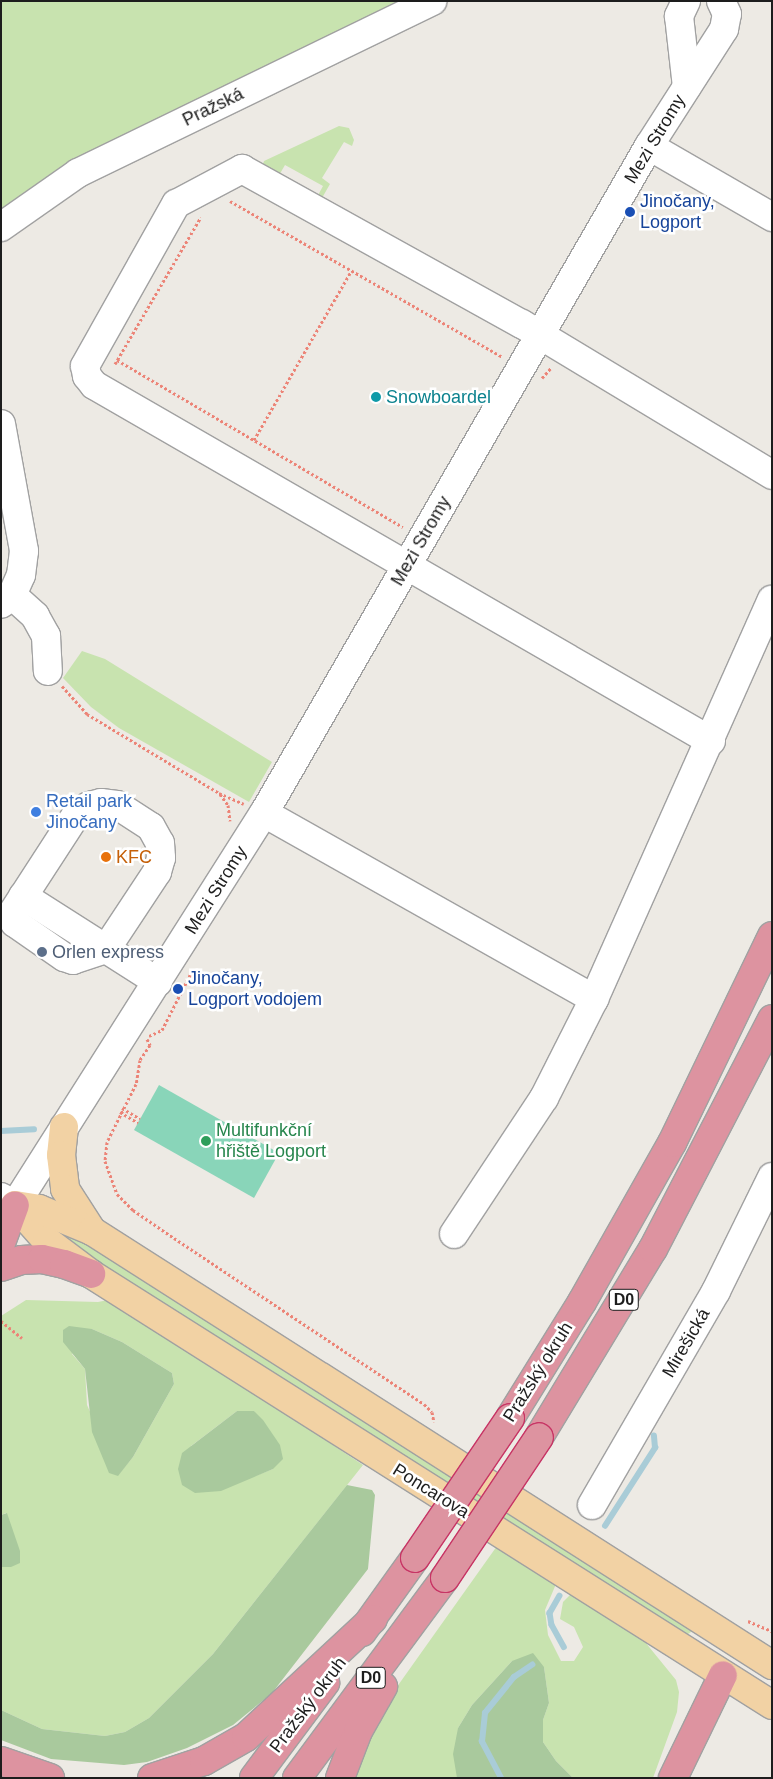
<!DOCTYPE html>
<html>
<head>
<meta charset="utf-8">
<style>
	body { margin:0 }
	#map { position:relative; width:773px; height:1779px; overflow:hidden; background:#edeae4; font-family:Helvetica,sans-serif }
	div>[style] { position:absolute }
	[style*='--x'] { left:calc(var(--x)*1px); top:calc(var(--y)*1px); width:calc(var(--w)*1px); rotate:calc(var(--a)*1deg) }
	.grass>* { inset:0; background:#c8e3af }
	.forest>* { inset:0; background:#a9c99d }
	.pitch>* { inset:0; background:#89d5b9 }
	.stream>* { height:5.5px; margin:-2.75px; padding:0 2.75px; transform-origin:2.75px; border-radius:2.75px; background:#a9ccd7 }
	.path>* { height:3px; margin-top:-1.5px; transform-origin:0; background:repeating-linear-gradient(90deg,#ec8477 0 2.5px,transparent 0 5px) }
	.roads { filter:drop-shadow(1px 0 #a1a1a1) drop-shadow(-1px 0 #a1a1a1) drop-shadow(0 1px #a1a1a1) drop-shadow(0 -1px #a1a1a1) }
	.minor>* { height:28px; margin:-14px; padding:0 14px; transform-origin:14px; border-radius:14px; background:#fff }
	.major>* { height:28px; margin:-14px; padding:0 14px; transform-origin:14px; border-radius:14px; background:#f2d2a4 }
	.highway>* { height:28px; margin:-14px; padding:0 14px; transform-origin:14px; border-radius:14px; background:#dd93a0 }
	.bridges { filter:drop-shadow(1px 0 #c73565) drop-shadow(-1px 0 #c73565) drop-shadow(0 1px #c73565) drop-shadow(0 -1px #c73565) }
	.highway-bridge>* { height:28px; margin:-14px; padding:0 14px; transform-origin:14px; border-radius:14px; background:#dd93a0 }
	.dots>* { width:14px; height:14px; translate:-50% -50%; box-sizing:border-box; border:2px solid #fff; border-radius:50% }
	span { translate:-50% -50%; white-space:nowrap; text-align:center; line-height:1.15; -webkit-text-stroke:5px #fff; paint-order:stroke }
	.shield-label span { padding:1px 4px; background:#fff; border:1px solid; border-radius:4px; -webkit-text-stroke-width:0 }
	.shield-label { font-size:16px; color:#1d1d1d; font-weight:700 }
	.street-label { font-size:18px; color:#1d1d1d }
	.transit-label { font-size:18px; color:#164399 }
	.left { translate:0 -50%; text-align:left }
	.culture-label { font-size:18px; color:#0d838f }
	.shop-label { font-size:18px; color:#366cbe }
	.food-label { font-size:18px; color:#c56008 }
	.service-label { font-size:18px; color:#4e5e75 }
	.leisure-label { font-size:18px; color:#27864d }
	.frame { position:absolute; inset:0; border:2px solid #1d1d1d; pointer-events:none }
</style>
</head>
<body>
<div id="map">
	<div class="grass">
		<div style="clip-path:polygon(1px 1px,404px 1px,74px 164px,1px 209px)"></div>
		<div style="clip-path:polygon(339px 126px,349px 128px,354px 140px,352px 146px,344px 142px,322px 178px,330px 184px,322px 198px,316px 199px,323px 186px,285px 165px,278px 177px,262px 167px,264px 161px)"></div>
		<div style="clip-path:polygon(82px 651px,105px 659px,272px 762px,249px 802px,119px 728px,91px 707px,63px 678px)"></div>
		<div style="clip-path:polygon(69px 1233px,692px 1629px,691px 1632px,685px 1636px,67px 1245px,64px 1239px)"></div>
		<div style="clip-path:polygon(evenodd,113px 1299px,363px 1465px,213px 1654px,149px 1718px,125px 1732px,105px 1736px,42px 1729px,1px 1710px,1px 1567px,11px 1567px,6px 1513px,1px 1515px,1px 1316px,26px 1300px,98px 1302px,113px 1299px,92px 1329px,122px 1342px,172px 1373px,174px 1384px,133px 1457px,118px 1475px,87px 1405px,85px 1369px,72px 1354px,92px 1329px,113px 1299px,237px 1411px,254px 1411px,273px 1469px,250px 1478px,191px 1446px,237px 1411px)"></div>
		<div style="clip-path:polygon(497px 1546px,556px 1584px,545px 1610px,548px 1635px,561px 1661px,574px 1661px,583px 1647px,574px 1627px,560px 1619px,563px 1602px,571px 1594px,641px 1637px,676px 1680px,679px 1692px,677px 1712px,653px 1778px,573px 1778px,556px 1761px,543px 1742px,543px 1720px,549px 1703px,544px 1667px,512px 1661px,472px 1705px,458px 1728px,457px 1778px,351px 1778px,389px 1698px)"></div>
	</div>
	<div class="forest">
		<div style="clip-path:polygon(69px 1326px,92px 1329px,122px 1342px,172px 1373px,174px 1384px,133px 1457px,118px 1476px,109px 1473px,92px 1432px,85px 1369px,63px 1342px,63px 1330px)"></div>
		<div style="clip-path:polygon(237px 1411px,254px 1411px,263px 1420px,280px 1445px,283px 1459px,273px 1469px,221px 1491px,195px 1493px,182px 1485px,178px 1469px,182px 1453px)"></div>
		<div style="clip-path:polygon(347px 1485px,372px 1490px,375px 1495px,368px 1569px,272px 1693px,233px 1725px,187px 1748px,147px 1762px,124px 1765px,51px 1759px,1px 1740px,1px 1710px,42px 1729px,105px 1736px,125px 1732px,149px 1718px,213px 1654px)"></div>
		<div style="clip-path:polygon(7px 1513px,20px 1551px,20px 1563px,11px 1567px,1px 1567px,1px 1515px)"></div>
		<div style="clip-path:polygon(533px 1653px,544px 1667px,549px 1703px,543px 1720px,543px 1742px,556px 1761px,573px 1778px,457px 1778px,453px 1754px,458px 1728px,472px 1705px,512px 1661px)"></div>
	</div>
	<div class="pitch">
		<div style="clip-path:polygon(159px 1085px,279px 1153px,254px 1198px,134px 1130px)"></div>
	</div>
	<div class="stream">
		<div style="--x:1;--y:1131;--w:33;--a:-3"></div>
		<div style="--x:605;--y:1526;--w:93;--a:-57.3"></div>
		<div style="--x:655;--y:1448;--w:12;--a:-95"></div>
		<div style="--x:560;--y:1596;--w:20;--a:120"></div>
		<div style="--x:550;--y:1613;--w:12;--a:81"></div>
		<div style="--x:552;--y:1625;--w:25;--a:61"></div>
		<div style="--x:501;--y:1778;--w:41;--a:-117.8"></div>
		<div style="--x:482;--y:1742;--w:29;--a:-84"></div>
		<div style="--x:485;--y:1713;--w:46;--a:-51.1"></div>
		<div style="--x:514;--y:1677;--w:22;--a:-34"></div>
	</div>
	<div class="path">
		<div style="--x:230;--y:201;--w:314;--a:29.8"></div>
		<div style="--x:117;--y:360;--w:331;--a:30.3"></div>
		<div style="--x:115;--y:364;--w:170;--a:-59.7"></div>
		<div style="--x:542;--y:378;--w:13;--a:-48"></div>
		<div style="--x:254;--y:440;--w:195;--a:-60.1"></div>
		<div style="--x:62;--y:686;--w:38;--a:48"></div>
		<div style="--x:87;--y:714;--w:154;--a:30.9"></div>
		<div style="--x:219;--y:793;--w:27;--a:24"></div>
		<div style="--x:220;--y:794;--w:14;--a:54"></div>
		<div style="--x:228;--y:805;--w:16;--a:83"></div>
		<div style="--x:149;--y:1036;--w:14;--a:-25"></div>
		<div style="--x:162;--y:1030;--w:62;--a:-63"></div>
		<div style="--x:147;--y:1039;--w:7;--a:63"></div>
		<div style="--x:150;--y:1045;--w:18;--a:124"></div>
		<div style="--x:140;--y:1060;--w:24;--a:99"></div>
		<div style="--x:136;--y:1084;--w:65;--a:116.6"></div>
		<div style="--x:107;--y:1142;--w:19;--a:96"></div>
		<div style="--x:105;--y:1161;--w:35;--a:70"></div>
		<div style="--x:117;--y:1194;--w:23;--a:45"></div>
		<div style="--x:133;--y:1210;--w:50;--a:34.3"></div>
		<div style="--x:174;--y:1238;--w:300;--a:33.6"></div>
		<div style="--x:424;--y:1404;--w:11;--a:45"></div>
		<div style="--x:432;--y:1412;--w:10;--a:79"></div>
		<div style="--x:122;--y:1108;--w:21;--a:31"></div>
		<div style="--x:120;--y:1112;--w:21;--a:31"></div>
		<div style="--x:1;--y:1321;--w:27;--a:39"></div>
		<div style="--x:748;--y:1621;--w:26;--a:23"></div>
	</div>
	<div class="roads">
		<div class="minor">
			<div style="--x:686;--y:1;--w:17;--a:115"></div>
			<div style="--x:679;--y:16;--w:71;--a:83.6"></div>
			<div style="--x:649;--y:146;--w:142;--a:30"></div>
			<div style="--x:1;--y:227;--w:94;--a:-35"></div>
			<div style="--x:78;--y:173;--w:394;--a:-25.9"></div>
			<div style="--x:1;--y:424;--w:129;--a:79.7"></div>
			<div style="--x:24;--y:551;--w:24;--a:97"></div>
			<div style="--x:21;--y:575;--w:22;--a:114"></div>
			<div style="--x:12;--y:595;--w:14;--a:141"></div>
			<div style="--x:12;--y:595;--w:31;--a:42"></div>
			<div style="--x:35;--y:616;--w:23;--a:61"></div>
			<div style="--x:46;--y:636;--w:35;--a:87"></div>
			<div style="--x:711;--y:741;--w:712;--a:-150.02"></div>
			<div style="--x:94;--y:385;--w:11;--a:-128"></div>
			<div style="--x:87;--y:376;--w:10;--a:-101"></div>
			<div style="--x:85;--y:366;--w:186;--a:-60.7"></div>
			<div style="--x:176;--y:204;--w:75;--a:-27.9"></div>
			<div style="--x:242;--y:169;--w:320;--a:29"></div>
			<div style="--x:522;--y:324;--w:292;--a:31.1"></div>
			<div style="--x:101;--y:803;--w:16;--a:7"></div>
			<div style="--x:117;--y:805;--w:40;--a:32.9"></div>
			<div style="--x:151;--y:827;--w:18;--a:61"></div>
			<div style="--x:160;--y:843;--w:15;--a:86"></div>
			<div style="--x:161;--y:858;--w:15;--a:106"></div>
			<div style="--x:157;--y:872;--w:92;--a:123.5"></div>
			<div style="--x:106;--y:949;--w:35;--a:162"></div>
			<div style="--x:73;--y:960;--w:9;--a:-162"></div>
			<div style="--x:64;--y:957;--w:60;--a:-145.2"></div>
			<div style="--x:15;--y:923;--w:11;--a:-100"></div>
			<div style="--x:13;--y:912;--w:116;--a:-57"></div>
			<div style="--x:76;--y:815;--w:16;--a:-35"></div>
			<div style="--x:89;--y:806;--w:12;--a:-14"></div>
			<div style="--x:264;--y:813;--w:379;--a:29.4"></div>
			<div style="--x:594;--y:999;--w:111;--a:116.8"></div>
			<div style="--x:544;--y:1098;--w:163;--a:123.5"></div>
			<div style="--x:23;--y:896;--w:160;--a:32.5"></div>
			<div style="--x:594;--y:999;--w:437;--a:-66"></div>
			<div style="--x:1;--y:1197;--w:16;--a:30"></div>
			<div style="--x:15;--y:1205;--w:464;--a:-57.6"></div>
			<div style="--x:264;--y:813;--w:770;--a:-60.01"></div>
			<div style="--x:649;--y:146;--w:139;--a:-57.3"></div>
			<div style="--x:724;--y:29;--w:15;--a:-79"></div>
			<div style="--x:727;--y:14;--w:14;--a:-115"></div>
			<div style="--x:592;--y:1505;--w:247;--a:-59.9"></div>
			<div style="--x:716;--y:1291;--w:127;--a:-63.8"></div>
		</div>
		<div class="major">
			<div style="--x:64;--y:1127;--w:28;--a:96"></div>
			<div style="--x:61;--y:1155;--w:34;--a:83"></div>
			<div style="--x:65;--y:1189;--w:50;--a:57.3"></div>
			<div style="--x:15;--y:1205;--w:48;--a:48.4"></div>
			<div style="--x:47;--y:1241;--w:55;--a:36.9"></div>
			<div style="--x:91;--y:1274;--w:806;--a:32.33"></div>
			<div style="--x:15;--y:1205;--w:24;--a:9"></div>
			<div style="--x:39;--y:1209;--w:57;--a:22.5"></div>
			<div style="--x:92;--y:1231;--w:807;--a:32.55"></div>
		</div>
		<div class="highway">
			<div style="--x:1;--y:1243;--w:40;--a:-69.8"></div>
			<div style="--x:1;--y:1267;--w:21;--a:-19"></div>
			<div style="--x:21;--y:1260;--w:21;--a:-3"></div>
			<div style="--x:42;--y:1259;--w:23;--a:13"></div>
			<div style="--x:64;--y:1264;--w:29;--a:20"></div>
			<div style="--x:510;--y:1418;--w:137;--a:-58.2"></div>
			<div style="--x:582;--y:1302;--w:183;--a:-60.5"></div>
			<div style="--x:672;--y:1143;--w:230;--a:-64.2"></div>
			<div style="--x:539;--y:1437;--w:220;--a:-58.8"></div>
			<div style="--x:653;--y:1249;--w:259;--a:-62.6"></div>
			<div style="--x:362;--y:1632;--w:91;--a:-54.4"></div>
			<div style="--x:1;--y:1761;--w:52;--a:19.1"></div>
			<div style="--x:152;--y:1778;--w:55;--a:-18.1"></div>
			<div style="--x:204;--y:1761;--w:48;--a:-29.7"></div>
			<div style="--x:246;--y:1737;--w:173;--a:-42.9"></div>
			<div style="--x:254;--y:1778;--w:119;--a:-53.2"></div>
			<div style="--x:297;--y:1778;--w:249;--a:-53.5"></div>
			<div style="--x:340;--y:1778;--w:50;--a:-69"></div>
			<div style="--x:358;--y:1731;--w:51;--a:-60.4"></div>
			<div style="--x:673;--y:1778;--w:114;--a:-64.1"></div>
		</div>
	</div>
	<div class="bridges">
		<div class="highway-bridge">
			<div style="--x:415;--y:1558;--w:169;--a:-55.8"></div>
			<div style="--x:445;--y:1578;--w:169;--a:-56.3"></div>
		</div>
	</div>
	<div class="dots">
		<div style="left:630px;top:212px;background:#1a4fb4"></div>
		<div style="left:376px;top:397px;background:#0f9aa8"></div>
		<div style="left:36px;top:812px;background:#3f7fe0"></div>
		<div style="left:106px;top:857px;background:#e8710a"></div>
		<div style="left:42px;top:952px;background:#5c6f8a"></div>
		<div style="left:178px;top:989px;background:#1a4fb4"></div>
		<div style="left:206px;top:1141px;background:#2e9e5b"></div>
	</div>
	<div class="shield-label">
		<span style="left:624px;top:1300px">D0</span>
		<span style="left:371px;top:1678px">D0</span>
	</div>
	<div class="street-label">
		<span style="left:213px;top:107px;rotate:-26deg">Pražská</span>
		<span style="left:655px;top:139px;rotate:-59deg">Mezi Stromy</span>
		<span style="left:421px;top:541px;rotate:-60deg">Mezi Stromy</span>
		<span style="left:216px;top:890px;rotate:-58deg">Mezi Stromy</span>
		<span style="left:686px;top:1343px;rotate:-60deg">Mirešická</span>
		<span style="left:538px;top:1372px;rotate:-58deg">Pražský okruh</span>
		<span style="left:431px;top:1491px;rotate:32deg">Poncarova</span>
		<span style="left:308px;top:1705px;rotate:-53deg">Pražský okruh</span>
	</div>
	<div class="transit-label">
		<span class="left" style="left:640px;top:212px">Jinočany,<br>Logport</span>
		<span class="left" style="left:188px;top:989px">Jinočany,<br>Logport vodojem</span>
	</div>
	<div class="culture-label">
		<span class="left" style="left:386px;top:397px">Snowboardel</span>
	</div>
	<div class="shop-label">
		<span class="left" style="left:46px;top:812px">Retail park<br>Jinočany</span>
	</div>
	<div class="food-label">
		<span class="left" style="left:116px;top:857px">KFC</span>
	</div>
	<div class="service-label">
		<span class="left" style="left:52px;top:952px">Orlen express</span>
	</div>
	<div class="leisure-label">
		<span class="left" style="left:216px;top:1141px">Multifunkční<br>hřiště Logport</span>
	</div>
	<div class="frame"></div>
</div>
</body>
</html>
